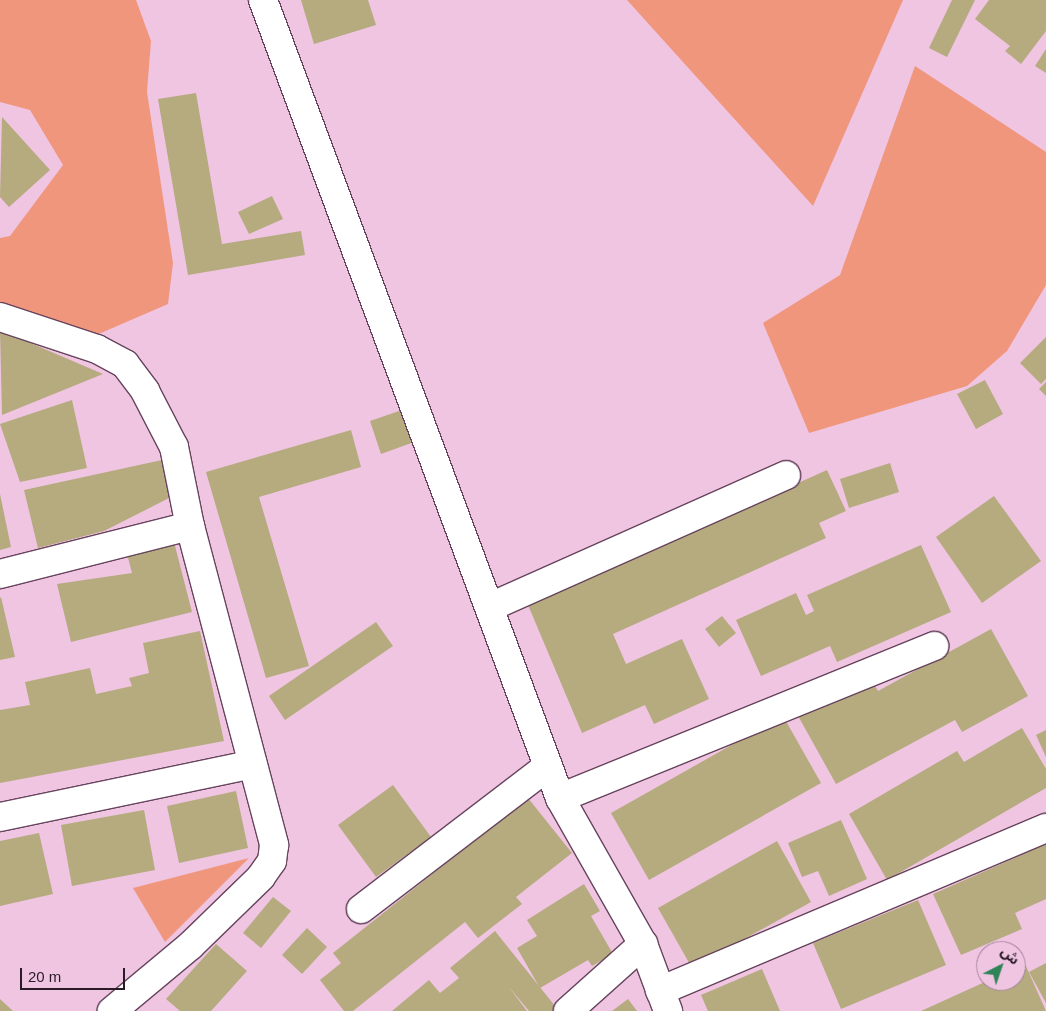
<!DOCTYPE html>
<html>
<head>
<meta charset="utf-8">
<style>
	body { margin:0 }
	#map { position:relative; width:1046px; height:1011px; overflow:hidden; background:#efc5e2; font-family:Helvetica,"Noto Sans Arabic",sans-serif }
	div>[style] { position:absolute }
	[style*='--x'] { left:calc(var(--x)*1px); top:calc(var(--y)*1px); width:calc(var(--w)*1px); rotate:calc(var(--a)*1deg) }
	.green>* { inset:0; background:#f0967d }
	.building>* { inset:0; background:#b5ab7e }
	.roads { filter:drop-shadow(1px 0 #67445d) drop-shadow(-1px 0 #67445d) drop-shadow(0 1px #67445d) drop-shadow(0 -1px #67445d) }
	.street>* { height:28px; margin:-14px; padding:0 14px; transform-origin:14px; border-radius:14px; background:#fff }
	span { translate:-50% -50%; white-space:nowrap; text-align:center; line-height:1.15; -webkit-text-stroke:4.5px #efc5e2; paint-order:stroke }
	.north { position:absolute; left:976px; top:941px; width:50px; height:50px; box-sizing:border-box; background:#efc5e2; border:1px solid #a08197; border-radius:50%; rotate:41deg; font-size:14px; font-weight:700; line-height:20px; text-align:center; color:#2a1b26 }
	.north::after { content:''; display:block; margin:auto; width:18px; height:22px; background:#2e8357; clip-path:polygon(50% 0,100% 100%,50% 72%,0 100%) }
	.scale { position:absolute; left:20px; top:968px; width:105px; height:22px; box-sizing:border-box; border:2px solid #2a1b26; border-top:0; padding-left:6px; font-size:15px; line-height:18px; white-space:nowrap; color:#2a1b26; -webkit-text-stroke:4px #efc5e2; paint-order:stroke }
</style>
</head>
<body>
<div id="map">
	<div class="green">
		<div style="clip-path:polygon(0 0,136px 0,151px 41px,147px 92px,173px 263px,168px 304px,94px 336px,0 305px,0 238px,10px 236px,63px 165px,30px 110px,0 102px)"></div>
		<div style="clip-path:polygon(627px 0,903px 0,813px 206px)"></div>
		<div style="clip-path:polygon(915px 66px,1046px 152px,1046px 285px,1007px 351px,967px 386px,809px 433px,763px 323px,840px 275px)"></div>
		<div style="clip-path:polygon(249px 858px,165px 942px,133px 888px)"></div>
	</div>
	<div class="building">
		<div style="clip-path:polygon(301px 0,368px 0,376px 25px,314px 44px)"></div>
		<div style="clip-path:polygon(952px 0,975px 0,947px 57px,929px 48px)"></div>
		<div style="clip-path:polygon(989px 0,1046px 0,1046px 31px,1021px 64px,1005px 51px,1010px 46px,975px 19px)"></div>
		<div style="clip-path:polygon(1046px 49px,1046px 73px,1035px 66px)"></div>
		<div style="clip-path:polygon(196px 93px,222px 244px,301px 231px,305px 255px,188px 275px,158px 99px)"></div>
		<div style="clip-path:polygon(2px 117px,50px 170px,9px 207px,0 197px)"></div>
		<div style="clip-path:polygon(272px 196px,283px 219px,249px 234px,238px 212px)"></div>
		<div style="clip-path:polygon(0 330px,103px 374px,2px 415px)"></div>
		<div style="clip-path:polygon(1046px 337px,1046px 379px,1041px 384px,1020px 363px)"></div>
		<div style="clip-path:polygon(985px 380px,1003px 414px,976px 429px,957px 394px)"></div>
		<div style="clip-path:polygon(1046px 382px,1046px 396px,1039px 389px)"></div>
		<div style="clip-path:polygon(72px 400px,87px 468px,20px 482px,0 424px)"></div>
		<div style="clip-path:polygon(402px 410px,414px 442px,381px 454px,370px 421px)"></div>
		<div style="clip-path:polygon(351px 430px,361px 467px,259px 497px,309px 666px,266px 678px,206px 472px)"></div>
		<div style="clip-path:polygon(162px 460px,173px 496px,104px 531px,38px 548px,24px 490px)"></div>
		<div style="clip-path:polygon(890px 463px,899px 492px,849px 508px,840px 479px)"></div>
		<div style="clip-path:polygon(827px 470px,846px 511px,819px 523px,826px 538px,613px 634px,626px 664px,682px 639px,709px 699px,654px 724px,645px 705px,582px 733px,528px 605px)"></div>
		<div style="clip-path:polygon(0 494px,11px 547px,0 550px)"></div>
		<div style="clip-path:polygon(994px 496px,1041px 561px,982px 603px,936px 537px)"></div>
		<div style="clip-path:polygon(173px 538px,192px 612px,71px 642px,57px 584px,132px 573px,126px 550px)"></div>
		<div style="clip-path:polygon(921px 545px,951px 612px,837px 662px,830px 646px,761px 676px,736px 620px,796px 593px,806px 615px,814px 611px,807px 595px)"></div>
		<div style="clip-path:polygon(1px 597px,15px 657px,0 660px,0 598px)"></div>
		<div style="clip-path:polygon(722px 616px,736px 633px,719px 647px,705px 629px)"></div>
		<div style="clip-path:polygon(376px 622px,393px 646px,285px 720px,269px 696px)"></div>
		<div style="clip-path:polygon(991px 629px,1028px 696px,962px 732px,955px 720px,836px 784px,797px 714px,868px 674px,878px 691px)"></div>
		<div style="clip-path:polygon(200px 631px,224px 741px,0 783px,0 710px,30px 705px,25px 682px,90px 668px,96px 694px,132px 686px,129px 678px,149px 673px,143px 643px)"></div>
		<div style="clip-path:polygon(783px 716px,821px 783px,649px 880px,611px 813px)"></div>
		<div style="clip-path:polygon(1022px 728px,1046px 769px,1046px 788px,887px 880px,849px 814px,957px 751px,964px 762px)"></div>
		<div style="clip-path:polygon(1046px 730px,1046px 757px,1036px 735px)"></div>
		<div style="clip-path:polygon(393px 785px,431px 837px,376px 877px,338px 825px)"></div>
		<div style="clip-path:polygon(236px 791px,248px 848px,179px 863px,167px 806px)"></div>
		<div style="clip-path:polygon(528px 798px,572px 853px,516px 897px,522px 904px,478px 938px,465px 922px,353px 1011px,344px 1011px,320px 980px,341px 963px,333px 953px)"></div>
		<div style="clip-path:polygon(144px 810px,155px 870px,72px 886px,61px 825px)"></div>
		<div style="clip-path:polygon(841px 820px,867px 879px,829px 896px,818px 871px,802px 877px,788px 843px)"></div>
		<div style="clip-path:polygon(39px 833px,53px 894px,0 906px,0 841px)"></div>
		<div style="clip-path:polygon(777px 841px,811px 902px,692px 968px,658px 908px)"></div>
		<div style="clip-path:polygon(1046px 844px,1046px 899px,1015px 913px,1022px 929px,961px 955px,933px 894px)"></div>
		<div style="clip-path:polygon(584px 884px,600px 911px,591px 916px,613px 954px,592px 966px,588px 960px,540px 988px,517px 948px,537px 936px,527px 920px)"></div>
		<div style="clip-path:polygon(273px 897px,291px 911px,261px 948px,243px 933px)"></div>
		<div style="clip-path:polygon(918px 900px,946px 965px,841px 1009px,813px 943px)"></div>
		<div style="clip-path:polygon(307px 928px,327px 947px,302px 974px,282px 955px)"></div>
		<div style="clip-path:polygon(495px 931px,559px 1011px,529px 1011px,508px 986px,527px 1011px,392px 1011px,429px 980px,440px 993px,459px 978px,450px 968px)"></div>
		<div style="clip-path:polygon(216px 944px,247px 971px,211px 1011px,180px 1011px,166px 999px)"></div>
		<div style="clip-path:polygon(1046px 963px,1046px 1003px,1029px 972px)"></div>
		<div style="clip-path:polygon(1025px 964px,1046px 1011px,921px 1011px,987px 981px,1016px 981px,1016px 968px)"></div>
		<div style="clip-path:polygon(762px 969px,780px 1011px,708px 1011px,701px 995px)"></div>
		<div style="clip-path:polygon(0 999px,13px 1011px,0 1011px)"></div>
		<div style="clip-path:polygon(628px 999px,637px 1011px,612px 1011px)"></div>
	</div>
	<div class="roads">
		<div class="street">
			<div style="--x:263;--y:0;--w:851;--a:69.59"></div>
			<div style="--x:560;--y:798;--w:168;--a:60.4"></div>
			<div style="--x:643;--y:944;--w:72;--a:69.5"></div>
			<div style="--x:0;--y:317;--w:102;--a:18.3"></div>
			<div style="--x:97;--y:349;--w:32;--a:28"></div>
			<div style="--x:125;--y:364;--w:34;--a:53"></div>
			<div style="--x:145;--y:391;--w:63;--a:62.6"></div>
			<div style="--x:174;--y:447;--w:81;--a:78.6"></div>
			<div style="--x:190;--y:526;--w:330;--a:75.2"></div>
			<div style="--x:274;--y:845;--w:16;--a:97"></div>
			<div style="--x:272;--y:861;--w:19;--a:125"></div>
			<div style="--x:261;--y:877;--w:99;--a:135.8"></div>
			<div style="--x:190;--y:946;--w:102;--a:140.2"></div>
			<div style="--x:0;--y:574;--w:196;--a:-14.2"></div>
			<div style="--x:490;--y:607;--w:324;--a:-24"></div>
			<div style="--x:560;--y:798;--w:404;--a:-22.1"></div>
			<div style="--x:0;--y:817;--w:258;--a:-11.8"></div>
			<div style="--x:361;--y:909;--w:235;--a:-37.4"></div>
			<div style="--x:660;--y:991;--w:419;--a:-22.9"></div>
			<div style="--x:568;--y:1011;--w:101;--a:-41.8"></div>
		</div>
	</div>
	<div class="north">ش</div>
	<div class="scale">20 m</div>
</div>
</body>
</html>
